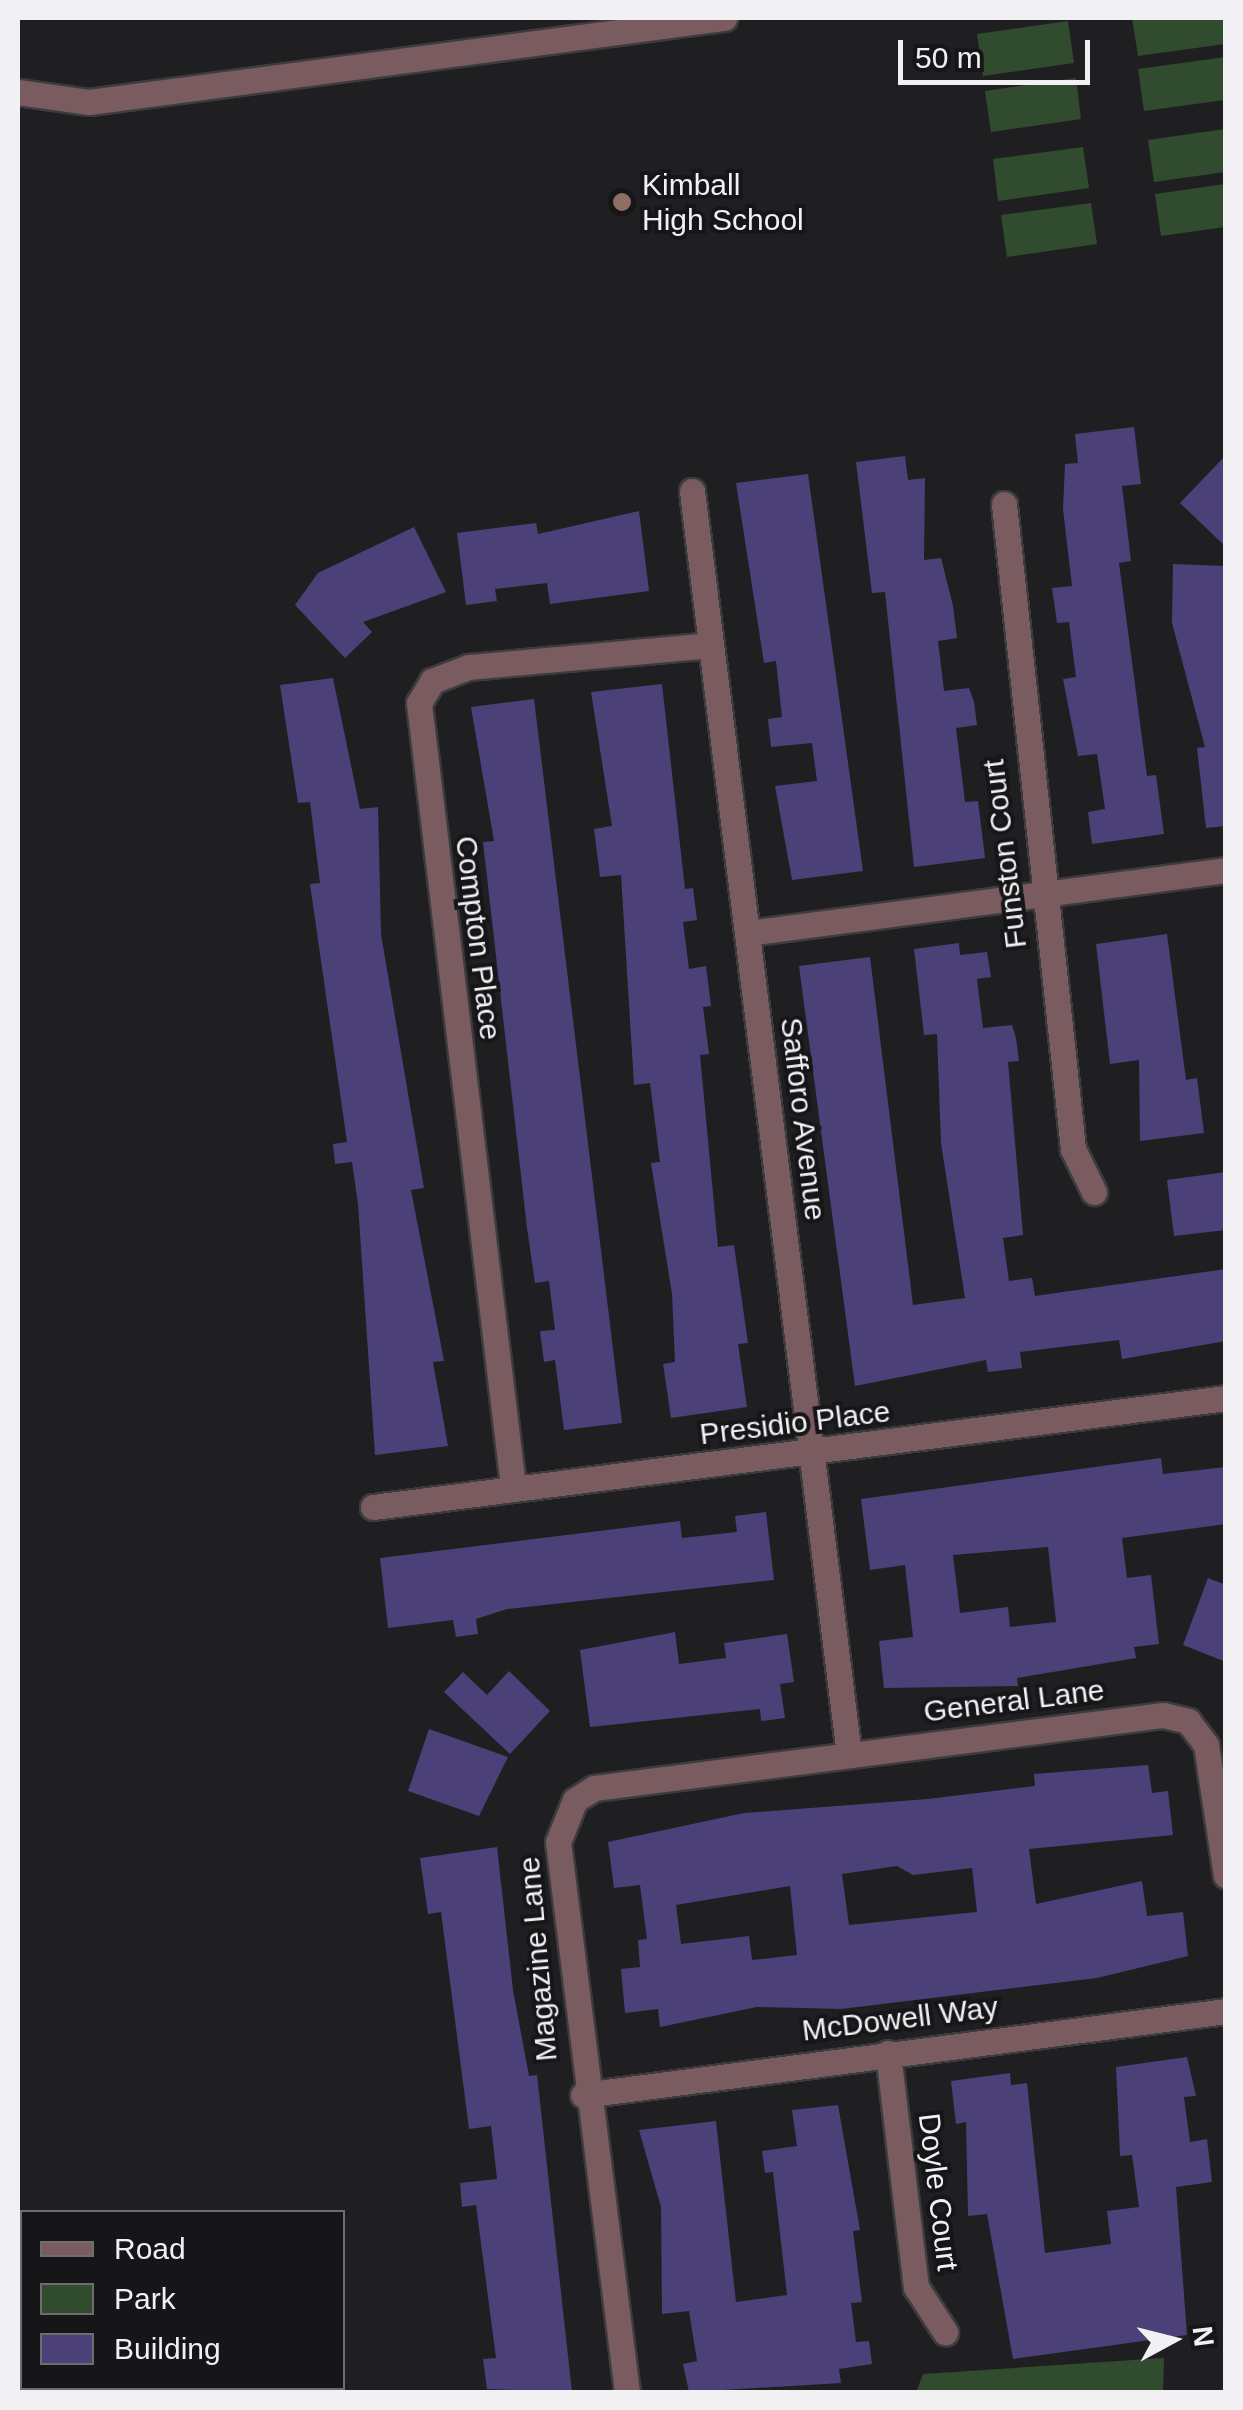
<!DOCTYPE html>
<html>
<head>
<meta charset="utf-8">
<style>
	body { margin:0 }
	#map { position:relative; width:1243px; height:2410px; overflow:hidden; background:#1f1f21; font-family:Helvetica,sans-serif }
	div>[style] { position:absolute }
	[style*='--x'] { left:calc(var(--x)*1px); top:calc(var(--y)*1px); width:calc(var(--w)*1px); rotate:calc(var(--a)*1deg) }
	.green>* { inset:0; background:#314b2f }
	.building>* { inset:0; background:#4c4079 }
	.roads { filter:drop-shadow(2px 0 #3c3c3e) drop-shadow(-2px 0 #3c3c3e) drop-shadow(0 2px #3c3c3e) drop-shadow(0 -2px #3c3c3e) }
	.minor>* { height:25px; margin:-12.5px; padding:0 12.5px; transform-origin:12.5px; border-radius:12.5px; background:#7a5b5f }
	.dots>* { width:28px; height:28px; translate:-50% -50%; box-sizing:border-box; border:5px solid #161518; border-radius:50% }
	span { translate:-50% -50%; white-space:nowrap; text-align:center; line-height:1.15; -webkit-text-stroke:8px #161518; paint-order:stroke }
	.poi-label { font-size:30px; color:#f1f1f3 }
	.left { translate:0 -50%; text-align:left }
	.street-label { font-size:30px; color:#f1f1f3 }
	.frame { position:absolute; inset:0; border:20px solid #f1f1f3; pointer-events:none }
	.legend { position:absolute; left:20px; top:2210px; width:325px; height:180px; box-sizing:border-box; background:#161518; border:2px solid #6e6d70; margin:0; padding:12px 18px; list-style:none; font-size:30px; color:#f1f1f3 }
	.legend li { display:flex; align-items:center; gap:20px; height:50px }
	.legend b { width:50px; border:2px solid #6e6d70 }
	.north { position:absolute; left:1123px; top:2290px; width:100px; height:100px; -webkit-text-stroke:8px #161518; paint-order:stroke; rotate:83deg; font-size:28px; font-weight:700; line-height:40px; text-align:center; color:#f1f1f3 }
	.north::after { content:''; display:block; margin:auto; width:35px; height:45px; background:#f1f1f3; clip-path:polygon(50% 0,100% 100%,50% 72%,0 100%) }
	.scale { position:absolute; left:898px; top:40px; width:192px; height:45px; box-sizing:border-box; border:5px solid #f1f1f3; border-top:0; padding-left:12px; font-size:30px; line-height:35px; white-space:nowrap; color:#f1f1f3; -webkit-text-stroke:8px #161518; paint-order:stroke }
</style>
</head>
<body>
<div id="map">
	<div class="green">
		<div style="clip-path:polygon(1132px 18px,1224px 18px,1225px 44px,1138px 56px)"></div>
		<div style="clip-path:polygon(1068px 21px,1074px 63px,983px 76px,977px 34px)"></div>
		<div style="clip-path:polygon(1225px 57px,1225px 100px,1144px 111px,1138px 69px)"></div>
		<div style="clip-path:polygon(1076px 78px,1081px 119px,991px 132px,985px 91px)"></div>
		<div style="clip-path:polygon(1225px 129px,1225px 172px,1154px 182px,1148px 140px)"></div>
		<div style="clip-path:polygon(1083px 147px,1089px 188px,998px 201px,993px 159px)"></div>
		<div style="clip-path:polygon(1225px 184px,1225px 227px,1161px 236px,1155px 194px)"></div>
		<div style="clip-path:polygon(1091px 203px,1097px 244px,1007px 257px,1001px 215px)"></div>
		<div style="clip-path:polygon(1164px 2358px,1163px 2392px,894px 2392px,917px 2390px,923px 2374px)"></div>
	</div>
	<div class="building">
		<div style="clip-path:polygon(1134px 427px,1141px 484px,1122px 486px,1131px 561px,1119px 563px,1147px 776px,1156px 775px,1164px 834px,1092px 844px,1088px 812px,1105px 809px,1097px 754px,1078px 756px,1063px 679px,1076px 677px,1069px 622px,1057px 623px,1052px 588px,1072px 586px,1063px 509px,1065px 464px,1078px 463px,1075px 434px)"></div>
		<div style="clip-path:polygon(1226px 455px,1226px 547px,1180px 503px)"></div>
		<div style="clip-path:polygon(905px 456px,908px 480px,925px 478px,924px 560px,941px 558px,953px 606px,957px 638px,938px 641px,944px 691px,969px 688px,974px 702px,977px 725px,956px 728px,965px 802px,978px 801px,985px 858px,914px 867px,885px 592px,872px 593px,856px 462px)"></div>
		<div style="clip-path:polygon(808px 474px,863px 871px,792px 880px,775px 786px,817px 781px,812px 743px,771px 747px,768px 719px,782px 717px,776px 661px,764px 663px,736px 483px)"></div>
		<div style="clip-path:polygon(639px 511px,649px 591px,550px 604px,547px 583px,495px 589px,497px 601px,466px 605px,457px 533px,536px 523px,538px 534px)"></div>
		<div style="clip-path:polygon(414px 527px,446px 592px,363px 622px,372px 632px,345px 658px,295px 605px,318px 573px)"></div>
		<div style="clip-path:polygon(1173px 564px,1226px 566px,1226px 826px,1206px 828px,1197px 748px,1205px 747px,1172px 623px)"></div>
		<div style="clip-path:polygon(333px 678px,360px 809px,378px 807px,381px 934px,424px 1188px,411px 1190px,444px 1361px,433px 1362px,448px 1446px,375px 1455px,358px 1204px,352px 1162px,335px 1164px,333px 1144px,347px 1142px,310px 884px,320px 883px,310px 802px,298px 803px,280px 685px)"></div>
		<div style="clip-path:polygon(662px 684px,685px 889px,693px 888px,697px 920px,683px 922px,689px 969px,706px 966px,711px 1006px,703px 1007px,709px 1054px,700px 1055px,718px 1247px,734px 1245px,748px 1343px,738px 1344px,747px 1407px,671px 1418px,663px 1364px,675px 1362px,672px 1294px,651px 1163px,660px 1162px,650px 1083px,634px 1085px,621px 875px,600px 877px,594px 829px,612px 826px,591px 692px)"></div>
		<div style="clip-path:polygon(534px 699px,622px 1423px,564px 1430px,555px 1360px,544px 1362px,540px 1331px,555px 1330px,549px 1281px,535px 1283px,527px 1228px,483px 842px,494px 841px,471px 707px)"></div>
		<div style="clip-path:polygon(1167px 934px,1186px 1080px,1197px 1078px,1204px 1133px,1140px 1141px,1139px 1060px,1110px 1064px,1096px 944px)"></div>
		<div style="clip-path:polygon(959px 943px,960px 955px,987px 952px,991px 977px,977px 979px,983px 1028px,1012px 1025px,1016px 1038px,1019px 1061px,1008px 1062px,1023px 1235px,1003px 1238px,1009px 1281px,1032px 1278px,1035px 1296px,1226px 1269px,1226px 1341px,1122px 1359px,1119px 1340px,1020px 1352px,1022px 1368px,988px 1372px,986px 1360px,855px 1386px,799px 966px,870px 957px,913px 1305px,965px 1298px,941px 1143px,937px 1034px,924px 1035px,914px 949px)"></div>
		<div style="clip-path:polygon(1226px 1172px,1226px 1230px,1174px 1236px,1167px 1180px)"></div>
		<div style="clip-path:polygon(evenodd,1161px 1458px,1163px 1474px,1226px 1467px,1226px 1524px,1122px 1538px,1127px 1578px,1151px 1575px,1159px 1644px,1134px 1647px,1136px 1658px,1017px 1678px,1018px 1686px,884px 1688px,879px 1641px,913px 1637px,905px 1565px,870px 1570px,861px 1499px,1161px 1458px,1048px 1547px,1056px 1622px,1010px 1627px,1008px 1607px,960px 1613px,953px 1555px,1048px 1547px)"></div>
		<div style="clip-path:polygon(766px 1512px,774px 1580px,507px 1609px,476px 1619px,478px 1634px,456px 1637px,453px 1620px,388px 1628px,380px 1558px,680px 1521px,682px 1538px,737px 1532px,735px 1516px)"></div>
		<div style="clip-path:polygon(1208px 1578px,1226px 1585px,1226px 1662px,1183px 1645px)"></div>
		<div style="clip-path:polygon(675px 1632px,679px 1664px,726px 1658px,724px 1643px,787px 1634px,794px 1682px,780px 1684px,785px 1718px,761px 1721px,760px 1709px,590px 1727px,580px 1650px)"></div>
		<div style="clip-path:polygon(509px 1671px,550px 1711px,510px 1754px,444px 1692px,463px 1672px,487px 1695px)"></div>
		<div style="clip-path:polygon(429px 1729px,508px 1757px,479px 1816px,408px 1791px)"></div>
		<div style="clip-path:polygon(evenodd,1148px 1765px,1152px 1793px,1168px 1791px,1173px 1835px,1029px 1849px,1036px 1904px,1142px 1881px,1147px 1916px,1183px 1912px,1188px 1956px,1097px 1978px,841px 2009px,757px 2007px,660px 2027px,658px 2009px,625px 2013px,621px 1969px,640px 1967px,638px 1940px,647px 1939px,640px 1885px,614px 1888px,608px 1842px,744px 1813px,928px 1799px,1035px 1786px,1034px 1774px,1148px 1765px,897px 1866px,913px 1875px,972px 1868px,977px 1912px,849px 1925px,842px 1874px,897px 1866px,1148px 1765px,790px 1886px,797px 1955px,752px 1960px,749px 1936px,681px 1944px,676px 1905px,790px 1886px)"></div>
		<div style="clip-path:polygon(497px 1847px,513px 1990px,529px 2076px,537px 2075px,572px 2392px,487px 2389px,483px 2359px,496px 2358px,476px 2205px,462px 2207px,460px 2183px,497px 2179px,491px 2126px,469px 2129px,441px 1912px,428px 1914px,420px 1858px)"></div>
		<div style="clip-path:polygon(1187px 2057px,1196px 2096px,1184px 2097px,1190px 2142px,1207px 2139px,1212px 2182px,1176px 2187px,1187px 2335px,1013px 2359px,987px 2214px,968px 2216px,966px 2122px,956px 2124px,951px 2081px,1010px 2073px,1011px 2085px,1027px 2083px,1045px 2253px,1111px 2244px,1107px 2211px,1139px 2207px,1132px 2155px,1120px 2156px,1116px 2067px)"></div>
		<div style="clip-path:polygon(838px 2105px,860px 2230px,853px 2231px,862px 2302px,851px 2303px,856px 2342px,869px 2341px,872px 2364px,839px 2369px,841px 2383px,689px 2392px,683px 2364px,697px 2361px,689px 2311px,662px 2314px,661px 2207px,639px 2130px,716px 2121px,736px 2302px,787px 2295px,773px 2172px,765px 2173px,762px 2151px,797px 2146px,792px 2110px)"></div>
	</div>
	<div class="roads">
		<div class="minor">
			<div style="--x:18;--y:92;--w:72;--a:8"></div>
			<div style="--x:89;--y:102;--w:641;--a:-7.54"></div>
			<div style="--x:692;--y:491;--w:1274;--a:82.92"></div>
			<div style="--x:1004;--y:504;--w:649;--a:83.89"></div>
			<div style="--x:1073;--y:1149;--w:48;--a:64"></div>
			<div style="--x:748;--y:933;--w:482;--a:-7.5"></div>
			<div style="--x:513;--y:1486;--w:789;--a:-96.85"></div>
			<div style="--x:419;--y:703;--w:26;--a:-59"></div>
			<div style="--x:432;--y:681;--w:40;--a:-21"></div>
			<div style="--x:469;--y:667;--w:242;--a:-5.2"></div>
			<div style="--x:373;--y:1507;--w:860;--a:-7.28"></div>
			<div style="--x:888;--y:2053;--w:236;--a:83.2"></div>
			<div style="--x:916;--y:2287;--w:54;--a:57.2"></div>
			<div style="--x:583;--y:2095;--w:648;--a:-7.44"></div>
			<div style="--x:627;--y:2392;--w:554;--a:-97.15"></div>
			<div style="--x:558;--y:1842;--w:45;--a:-68"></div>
			<div style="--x:575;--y:1800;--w:22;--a:-32"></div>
			<div style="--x:594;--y:1788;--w:574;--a:-7.31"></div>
			<div style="--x:1163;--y:1715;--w:26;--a:13"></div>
			<div style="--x:1188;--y:1721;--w:30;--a:53"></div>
			<div style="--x:1206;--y:1745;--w:132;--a:81.3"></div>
		</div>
	</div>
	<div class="dots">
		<div style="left:622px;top:202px;background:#8d6e63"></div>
	</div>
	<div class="poi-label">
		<span class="left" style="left:642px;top:202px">Kimball<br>High School</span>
	</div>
	<div class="street-label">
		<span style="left:1005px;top:854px;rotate:-97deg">Funston Court</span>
		<span style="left:478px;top:938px;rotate:83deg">Compton Place</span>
		<span style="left:803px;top:1119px;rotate:83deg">Safforo Avenue</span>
		<span style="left:795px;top:1423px;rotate:-7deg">Presidio Place</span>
		<span style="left:1014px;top:1701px;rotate:-7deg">General Lane</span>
		<span style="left:538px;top:1959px;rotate:-95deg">Magazine Lane</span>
		<span style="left:900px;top:2019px;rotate:-7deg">McDowell Way</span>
		<span style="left:938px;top:2192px;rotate:83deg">Doyle Court</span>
	</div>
	<div class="frame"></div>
	<ul class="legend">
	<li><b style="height:12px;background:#7a5b5f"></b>Road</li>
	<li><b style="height:28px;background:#314b2f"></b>Park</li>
	<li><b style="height:28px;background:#4c4079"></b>Building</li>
	</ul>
	<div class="north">N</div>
	<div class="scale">50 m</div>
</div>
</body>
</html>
